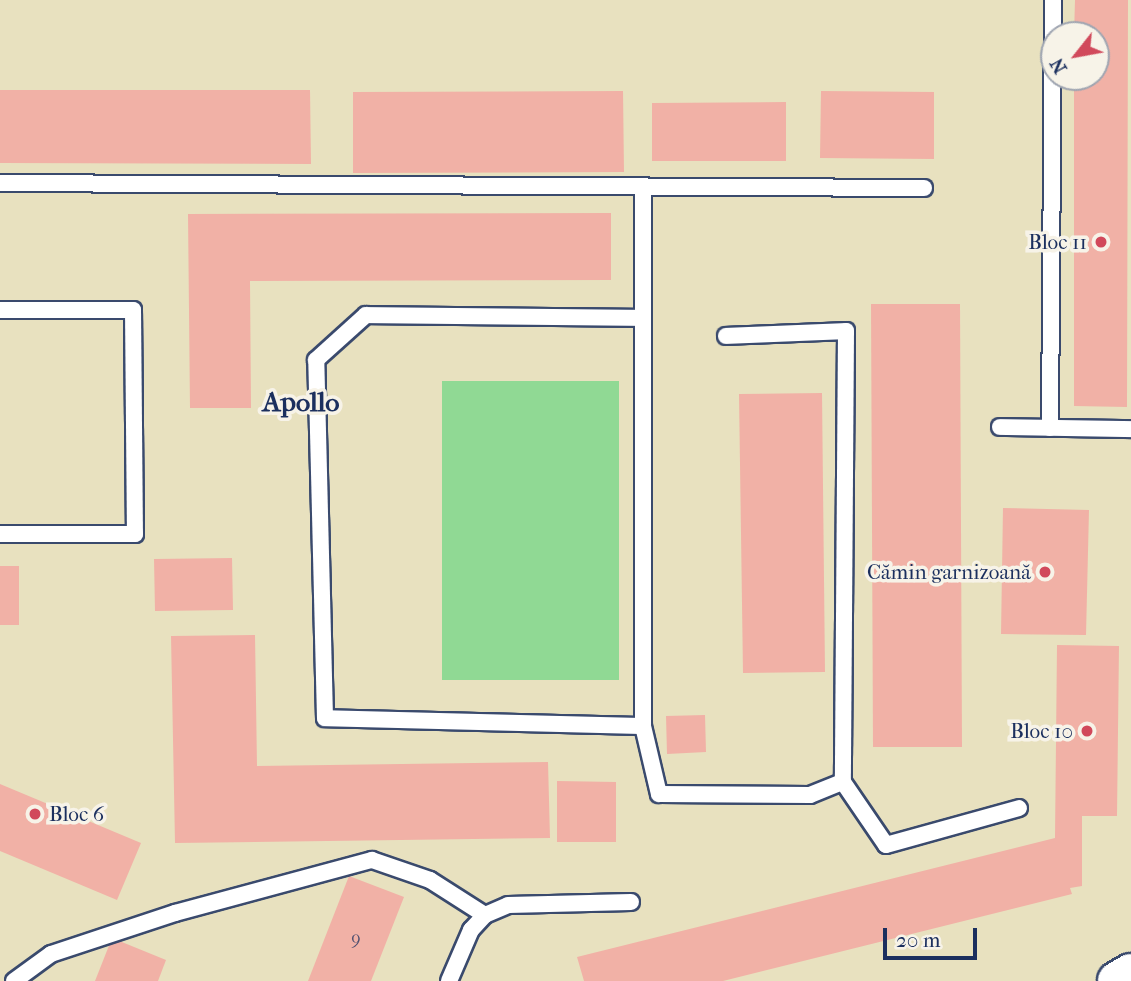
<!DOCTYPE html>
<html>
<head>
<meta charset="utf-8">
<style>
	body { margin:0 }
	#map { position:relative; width:1131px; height:981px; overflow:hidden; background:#e8e1bf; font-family:"IM FELL French Canon",serif }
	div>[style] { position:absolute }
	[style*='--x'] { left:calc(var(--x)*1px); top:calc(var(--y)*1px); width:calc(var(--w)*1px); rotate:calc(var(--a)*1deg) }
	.green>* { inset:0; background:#90d994 }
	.building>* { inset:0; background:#f1b1a6 }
	.roads { filter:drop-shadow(2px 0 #3a4a6d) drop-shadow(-2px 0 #3a4a6d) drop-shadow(0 2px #3a4a6d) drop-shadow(0 -2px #3a4a6d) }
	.lane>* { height:16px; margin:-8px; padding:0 8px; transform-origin:8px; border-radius:8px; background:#fff }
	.secondary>* { height:38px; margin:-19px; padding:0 19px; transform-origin:19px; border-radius:19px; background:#fff }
	.dots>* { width:19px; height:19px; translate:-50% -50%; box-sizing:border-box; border:4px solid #f7f3e8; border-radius:50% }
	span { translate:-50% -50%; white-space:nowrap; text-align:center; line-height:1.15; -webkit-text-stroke:7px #f7f3e8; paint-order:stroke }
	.number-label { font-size:18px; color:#505070 }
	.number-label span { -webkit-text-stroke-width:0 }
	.poi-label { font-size:21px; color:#1b2f5e }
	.right { translate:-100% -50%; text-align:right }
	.left { translate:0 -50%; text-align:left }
	.district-label { font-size:28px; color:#1b2f5e; font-weight:700 }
	.north { position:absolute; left:1040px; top:21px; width:70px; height:70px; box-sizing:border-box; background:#f7f3e8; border:2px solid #9fa5b1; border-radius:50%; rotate:239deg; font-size:19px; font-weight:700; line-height:28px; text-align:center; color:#1b2f5e }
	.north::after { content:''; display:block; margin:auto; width:24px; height:32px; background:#d1495b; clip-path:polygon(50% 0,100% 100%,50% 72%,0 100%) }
	.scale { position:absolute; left:883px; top:928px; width:94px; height:32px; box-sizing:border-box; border:4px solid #1b2f5e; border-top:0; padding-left:9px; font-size:21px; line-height:24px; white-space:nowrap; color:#1b2f5e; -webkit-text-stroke:5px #f7f3e8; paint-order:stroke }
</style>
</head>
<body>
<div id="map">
	<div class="green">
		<div style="clip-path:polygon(442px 381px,619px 381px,619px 680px,442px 680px)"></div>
	</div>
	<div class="building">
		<div style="clip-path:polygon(1075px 0,1128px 0,1127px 407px,1074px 406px,1074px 77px,1096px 77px,1096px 35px,1074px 35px)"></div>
		<div style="clip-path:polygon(0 90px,310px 90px,311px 164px,0 163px)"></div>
		<div style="clip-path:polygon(623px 91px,624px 172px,353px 173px,353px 92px)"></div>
		<div style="clip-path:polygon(821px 91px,934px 92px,934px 159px,820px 158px)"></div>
		<div style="clip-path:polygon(786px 102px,786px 161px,652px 161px,652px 103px)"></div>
		<div style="clip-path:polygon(611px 213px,611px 280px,250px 281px,251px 408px,190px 408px,188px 214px)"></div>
		<div style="clip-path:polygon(871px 304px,960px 304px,962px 747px,873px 747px)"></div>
		<div style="clip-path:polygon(822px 393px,825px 672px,743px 673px,739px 394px)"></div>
		<div style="clip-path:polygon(1003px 508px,1089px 510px,1086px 635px,1001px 634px)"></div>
		<div style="clip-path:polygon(232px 558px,233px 610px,155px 611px,154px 559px)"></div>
		<div style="clip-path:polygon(0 566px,19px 566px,19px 625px,0 625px)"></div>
		<div style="clip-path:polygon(255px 635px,257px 766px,548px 762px,550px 838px,175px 843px,171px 636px)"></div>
		<div style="clip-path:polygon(1057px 645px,1119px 646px,1117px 816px,1082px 816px,1082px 886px,1070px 888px,1072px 894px,723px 981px,584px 981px,577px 957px,1055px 838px)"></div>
		<div style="clip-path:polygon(705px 715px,706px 752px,667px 754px,666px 716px)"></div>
		<div style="clip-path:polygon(557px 781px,616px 782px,616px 842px,557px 842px)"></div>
		<div style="clip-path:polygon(0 784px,141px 843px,117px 900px,0 851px)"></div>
		<div style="clip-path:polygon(349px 876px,404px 897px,371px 981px,308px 981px)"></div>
		<div style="clip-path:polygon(112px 938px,166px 960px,158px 981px,95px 981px)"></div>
	</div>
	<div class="roads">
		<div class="lane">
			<div style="--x:0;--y:183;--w:924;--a:0.31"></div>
			<div style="--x:643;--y:186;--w:540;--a:90"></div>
			<div style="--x:643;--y:726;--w:70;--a:76.8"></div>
			<div style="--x:659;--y:794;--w:151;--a:0.4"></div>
			<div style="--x:810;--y:795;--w:35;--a:-22"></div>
			<div style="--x:0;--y:310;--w:133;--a:0"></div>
			<div style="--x:133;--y:310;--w:224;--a:89.5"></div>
			<div style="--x:135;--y:534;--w:135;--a:180"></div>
			<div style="--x:726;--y:336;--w:120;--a:-2.4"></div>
			<div style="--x:846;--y:331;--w:451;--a:90.4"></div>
			<div style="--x:843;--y:782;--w:76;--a:55.7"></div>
			<div style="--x:886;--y:845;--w:138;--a:-15.5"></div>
			<div style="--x:1000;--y:427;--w:131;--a:0.9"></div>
			<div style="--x:1050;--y:428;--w:428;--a:-89.6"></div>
			<div style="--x:643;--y:726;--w:318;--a:-178.6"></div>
			<div style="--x:325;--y:718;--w:358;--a:-91.4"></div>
			<div style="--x:316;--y:360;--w:67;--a:-42"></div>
			<div style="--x:366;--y:315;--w:277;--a:0.6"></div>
			<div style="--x:14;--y:981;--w:46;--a:-36.1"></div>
			<div style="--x:51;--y:954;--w:131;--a:-18.3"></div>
			<div style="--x:175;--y:913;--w:204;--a:-15.1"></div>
			<div style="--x:372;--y:860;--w:61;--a:19"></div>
			<div style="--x:430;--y:880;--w:65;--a:32.5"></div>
			<div style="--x:449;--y:981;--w:56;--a:-66.7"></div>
			<div style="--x:471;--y:930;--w:21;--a:-47"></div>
			<div style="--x:485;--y:915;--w:25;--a:-23"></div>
			<div style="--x:508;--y:905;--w:123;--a:-1.4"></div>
		</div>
		<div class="secondary">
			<div style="--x:1117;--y:981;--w:16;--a:-30"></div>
		</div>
	</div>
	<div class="dots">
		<div style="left:1101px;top:242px;background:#d1495b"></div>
		<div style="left:1045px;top:572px;background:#d1495b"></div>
		<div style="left:1087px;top:731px;background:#d1495b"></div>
		<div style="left:35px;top:814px;background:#d1495b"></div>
	</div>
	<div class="number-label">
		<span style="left:356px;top:939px">9</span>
	</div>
	<div class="poi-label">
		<span class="right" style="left:1087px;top:242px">Bloc 11</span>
		<span class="right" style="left:1031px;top:572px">Cămin garnizoană</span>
		<span class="right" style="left:1073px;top:731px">Bloc 10</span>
		<span class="left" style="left:49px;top:814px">Bloc 6</span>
	</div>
	<div class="district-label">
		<span style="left:301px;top:402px">Apollo</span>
	</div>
	<div class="north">N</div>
	<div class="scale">20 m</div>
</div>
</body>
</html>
